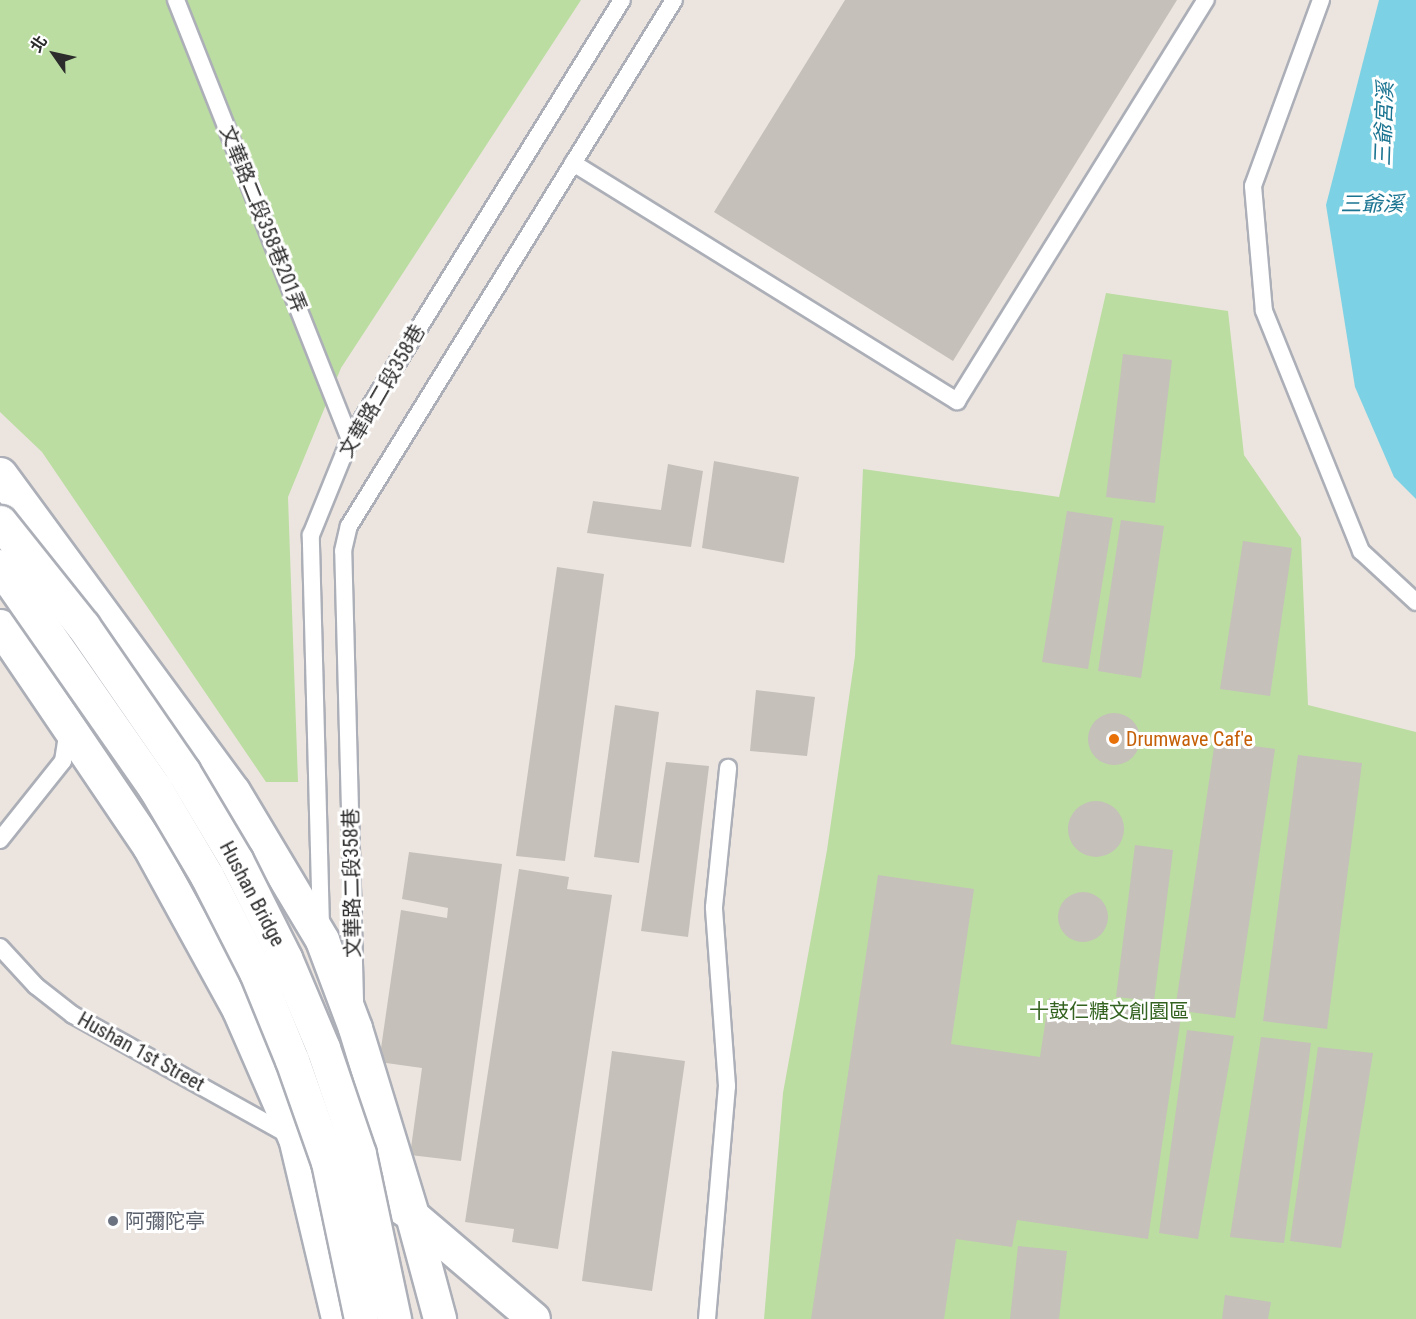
<!DOCTYPE html>
<html>
<head>
<meta charset="utf-8">
<style>
	body { margin:0 }
	#map { position:relative; width:1416px; height:1319px; overflow:hidden; background:#ece5df; font-family:"Roboto Condensed","Noto Sans TC",sans-serif }
	div>[style] { position:absolute }
	[style*='--x'] { left:calc(var(--x)*1px); top:calc(var(--y)*1px); width:calc(var(--w)*1px); rotate:calc(var(--a)*1deg) }
	.green>* { inset:0; background:#bbdda1 }
	.water>* { inset:0; background:#7cd2e4 }
	.building>* { inset:0; background:#c5c0ba }
	.round { border-radius:50% }
	.roads { filter:drop-shadow(2px 0 #acafb7) drop-shadow(-2px 0 #acafb7) drop-shadow(0 2px #acafb7) drop-shadow(0 -2px #acafb7) }
	.service>* { height:16px; margin:-8px; padding:0 8px; transform-origin:8px; border-radius:8px; background:#fff }
	.minor>* { height:32px; margin:-16px; padding:0 16px; transform-origin:16px; border-radius:16px; background:#fff }
	.tertiary>* { height:33px; margin:-16.5px; padding:0 16.5px; transform-origin:16.5px; border-radius:16.5px; background:#fff }
	.bridges { filter:drop-shadow(2px 0 #acafb7) drop-shadow(-2px 0 #acafb7) drop-shadow(0 2px #acafb7) drop-shadow(0 -2px #acafb7) }
	.tertiary-bridge>* { height:33px; margin:-16.5px; padding:0 16.5px; transform-origin:16.5px; border-radius:16.5px; background:#fff }
	.dots>* { width:16px; height:16px; translate:-50% -50%; box-sizing:border-box; border:3px solid #fff; border-radius:50% }
	span { translate:-50% -50%; white-space:nowrap; text-align:center; line-height:1.15; -webkit-text-stroke:6px #fff; paint-order:stroke }
	.street-label { font-size:20px; color:#2c2c2c }
	.food-label { font-size:20px; color:#c56008 }
	.left { translate:0 -50%; text-align:left }
	.park-label { font-size:20px; color:#356321 }
	.worship-label { font-size:20px; color:#5b616d }
	.water-label { font-size:21px; color:#1a7491; font-style:italic }
	.north { position:absolute; left:24px; top:24px; width:60px; height:60px; -webkit-text-stroke:4px #fff; paint-order:stroke; rotate:304deg; font-size:16px; font-weight:700; line-height:24px; text-align:center; color:#2c2c2c }
	.north::after { content:''; display:block; margin:auto; width:21px; height:27px; background:#2c2c2c; clip-path:polygon(50% 0,100% 100%,50% 72%,0 100%) }
</style>
</head>
<body>
<div id="map">
	<div class="green">
		<div style="clip-path:polygon(0 0,581px 0,341px 368px,288px 497px,298px 782px,266px 782px,42px 452px,0 412px)"></div>
		<div style="clip-path:polygon(1106px 293px,1228px 311px,1244px 455px,1301px 538px,1308px 705px,1416px 732px,1416px 1319px,764px 1319px,783px 1093px,827px 850px,855px 656px,863px 469px,1059px 497px)"></div>
	</div>
	<div class="water">
		<div style="clip-path:polygon(1379px 0,1416px 0,1416px 499px,1394px 477px,1355px 387px,1326px 205px)"></div>
	</div>
	<div class="building">
		<div style="clip-path:polygon(845px 0,1177px 0,953px 361px,714px 212px)"></div>
		<div style="clip-path:polygon(1123px 354px,1172px 360px,1155px 503px,1106px 497px)"></div>
		<div style="clip-path:polygon(714px 461px,799px 477px,784px 563px,702px 548px)"></div>
		<div style="clip-path:polygon(668px 464px,703px 471px,691px 547px,587px 533px,593px 501px,661px 510px)"></div>
		<div style="clip-path:polygon(1067px 511px,1113px 518px,1088px 669px,1042px 662px)"></div>
		<div style="clip-path:polygon(1121px 520px,1164px 526px,1141px 678px,1098px 671px)"></div>
		<div style="clip-path:polygon(1243px 541px,1292px 548px,1270px 696px,1220px 689px)"></div>
		<div style="clip-path:polygon(557px 567px,604px 574px,565px 861px,516px 856px)"></div>
		<div style="clip-path:polygon(756px 690px,815px 697px,807px 756px,750px 751px)"></div>
		<div style="clip-path:polygon(615px 705px,659px 712px,639px 863px,594px 857px)"></div>
		<div class="round" style="left:1088px;top:713px;width:52px;height:52px"></div>
		<div style="clip-path:polygon(1215px 741px,1275px 749px,1235px 1018px,1175px 1010px)"></div>
		<div style="clip-path:polygon(1298px 755px,1362px 763px,1327px 1029px,1263px 1021px)"></div>
		<div style="clip-path:polygon(666px 762px,709px 766px,688px 937px,641px 931px)"></div>
		<div class="round" style="left:1068px;top:801px;width:56px;height:56px"></div>
		<div style="clip-path:polygon(1135px 845px,1173px 850px,1154px 1001px,1116px 997px)"></div>
		<div style="clip-path:polygon(409px 852px,502px 864px,461px 1161px,410px 1155px,422px 1068px,379px 1062px,401px 910px,447px 918px,448px 908px,402px 899px)"></div>
		<div style="clip-path:polygon(519px 869px,569px 877px,567px 889px,612px 895px,558px 1249px,512px 1242px,514px 1229px,465px 1222px)"></div>
		<div style="clip-path:polygon(878px 875px,974px 889px,951px 1044px,1040px 1057px,1049px 998px,1181px 1017px,1148px 1239px,1017px 1220px,1012px 1247px,956px 1239px,944px 1319px,811px 1319px)"></div>
		<div class="round" style="left:1058px;top:892px;width:50px;height:50px"></div>
		<div style="clip-path:polygon(1187px 1030px,1234px 1036px,1198px 1239px,1159px 1233px)"></div>
		<div style="clip-path:polygon(1261px 1037px,1311px 1043px,1284px 1243px,1230px 1237px)"></div>
		<div style="clip-path:polygon(1318px 1047px,1373px 1053px,1341px 1248px,1290px 1241px)"></div>
		<div style="clip-path:polygon(612px 1051px,685px 1061px,652px 1291px,582px 1281px)"></div>
		<div style="clip-path:polygon(1018px 1246px,1067px 1251px,1059px 1319px,1010px 1319px)"></div>
		<div style="clip-path:polygon(1225px 1295px,1271px 1302px,1268px 1319px,1222px 1319px)"></div>
	</div>
	<div class="roads">
		<div class="service">
			<div style="--x:176;--y:0;--w:472;--a:68.4"></div>
			<div style="--x:1321;--y:0;--w:198;--a:110.1"></div>
			<div style="--x:1253;--y:186;--w:125;--a:85"></div>
			<div style="--x:1264;--y:311;--w:259;--a:68"></div>
			<div style="--x:1361;--y:551;--w:75;--a:42.8"></div>
			<div style="--x:573;--y:163;--w:452;--a:31.8"></div>
			<div style="--x:957;--y:401;--w:472;--a:-58.2"></div>
			<div style="--x:0;--y:840;--w:101;--a:-51.4"></div>
			<div style="--x:63;--y:761;--w:33;--a:-81"></div>
			<div style="--x:321;--y:927;--w:392;--a:-91.5"></div>
			<div style="--x:311;--y:535;--w:104;--a:-67.9"></div>
			<div style="--x:350;--y:439;--w:516;--a:-58.22"></div>
			<div style="--x:0;--y:947;--w:53;--a:47.3"></div>
			<div style="--x:36;--y:986;--w:47;--a:38.1"></div>
			<div style="--x:73;--y:1015;--w:247;--a:29.1"></div>
			<div style="--x:355;--y:1001;--w:450;--a:-91.5"></div>
			<div style="--x:343;--y:551;--w:26;--a:-77"></div>
			<div style="--x:349;--y:526;--w:618;--a:-58.29"></div>
			<div style="--x:707;--y:1319;--w:234;--a:-85.1"></div>
			<div style="--x:727;--y:1086;--w:179;--a:-94.2"></div>
			<div style="--x:714;--y:907;--w:140;--a:-84.2"></div>
		</div>
		<div class="minor">
			<div style="--x:295;--y:1138;--w:186;--a:76.6"></div>
			<div style="--x:349;--y:1173;--w:76;--a:33.7"></div>
			<div style="--x:412;--y:1215;--w:160;--a:40.4"></div>
			<div style="--x:412;--y:1215;--w:108;--a:74.9"></div>
		</div>
		<div class="tertiary">
			<div style="--x:0;--y:474;--w:393;--a:53.7"></div>
			<div style="--x:233;--y:791;--w:174;--a:59.1"></div>
			<div style="--x:322;--y:940;--w:94;--a:69.4"></div>
			<div style="--x:355;--y:1028;--w:195;--a:73"></div>
			<div style="--x:0;--y:626;--w:266;--a:55.9"></div>
			<div style="--x:149;--y:846;--w:187;--a:61.2"></div>
			<div style="--x:239;--y:1010;--w:140;--a:66.4"></div>
		</div>
	</div>
	<div class="bridges">
		<div class="tertiary-bridge">
			<div style="--x:0;--y:522;--w:133;--a:51.4"></div>
			<div style="--x:83;--y:626;--w:176;--a:55.4"></div>
			<div style="--x:183;--y:771;--w:104;--a:59.2"></div>
			<div style="--x:236;--y:860;--w:110;--a:63.4"></div>
			<div style="--x:285;--y:958;--w:98;--a:67.1"></div>
			<div style="--x:323;--y:1048;--w:112;--a:71.2"></div>
			<div style="--x:359;--y:1154;--w:169;--a:78"></div>
			<div style="--x:0;--y:566;--w:271;--a:55.1"></div>
			<div style="--x:155;--y:788;--w:102;--a:59.4"></div>
			<div style="--x:207;--y:876;--w:108;--a:63"></div>
			<div style="--x:256;--y:972;--w:95;--a:67.8"></div>
			<div style="--x:292;--y:1060;--w:108;--a:70.6"></div>
			<div style="--x:328;--y:1162;--w:160;--a:78.1"></div>
		</div>
	</div>
	<div class="dots">
		<div style="left:1114px;top:739px;background:#e8710a"></div>
		<div style="left:113px;top:1221px;background:#6b7280"></div>
	</div>
	<div class="street-label">
		<span style="left:263px;top:219px;rotate:68deg">文華路二段358巷201弄</span>
		<span style="left:382px;top:391px;rotate:-60deg">文華路二段358巷</span>
		<span style="left:352px;top:883px;rotate:-91deg">文華路二段358巷</span>
		<span style="left:252px;top:894px;rotate:62deg">Hushan Bridge</span>
		<span style="left:141px;top:1052px;rotate:29deg">Hushan 1st Street</span>
	</div>
	<div class="food-label">
		<span class="left" style="left:1126px;top:739px">Drumwave Caf'e</span>
	</div>
	<div class="park-label">
		<span style="left:1109px;top:1011px">十鼓仁糖文創園區</span>
	</div>
	<div class="worship-label">
		<span class="left" style="left:125px;top:1221px">阿彌陀亭</span>
	</div>
	<div class="water-label">
		<span style="left:1384px;top:124px;rotate:-88deg">三爺宮溪</span>
		<span style="left:1372px;top:204px">三爺溪</span>
	</div>
	<div class="north">北</div>
</div>
</body>
</html>
